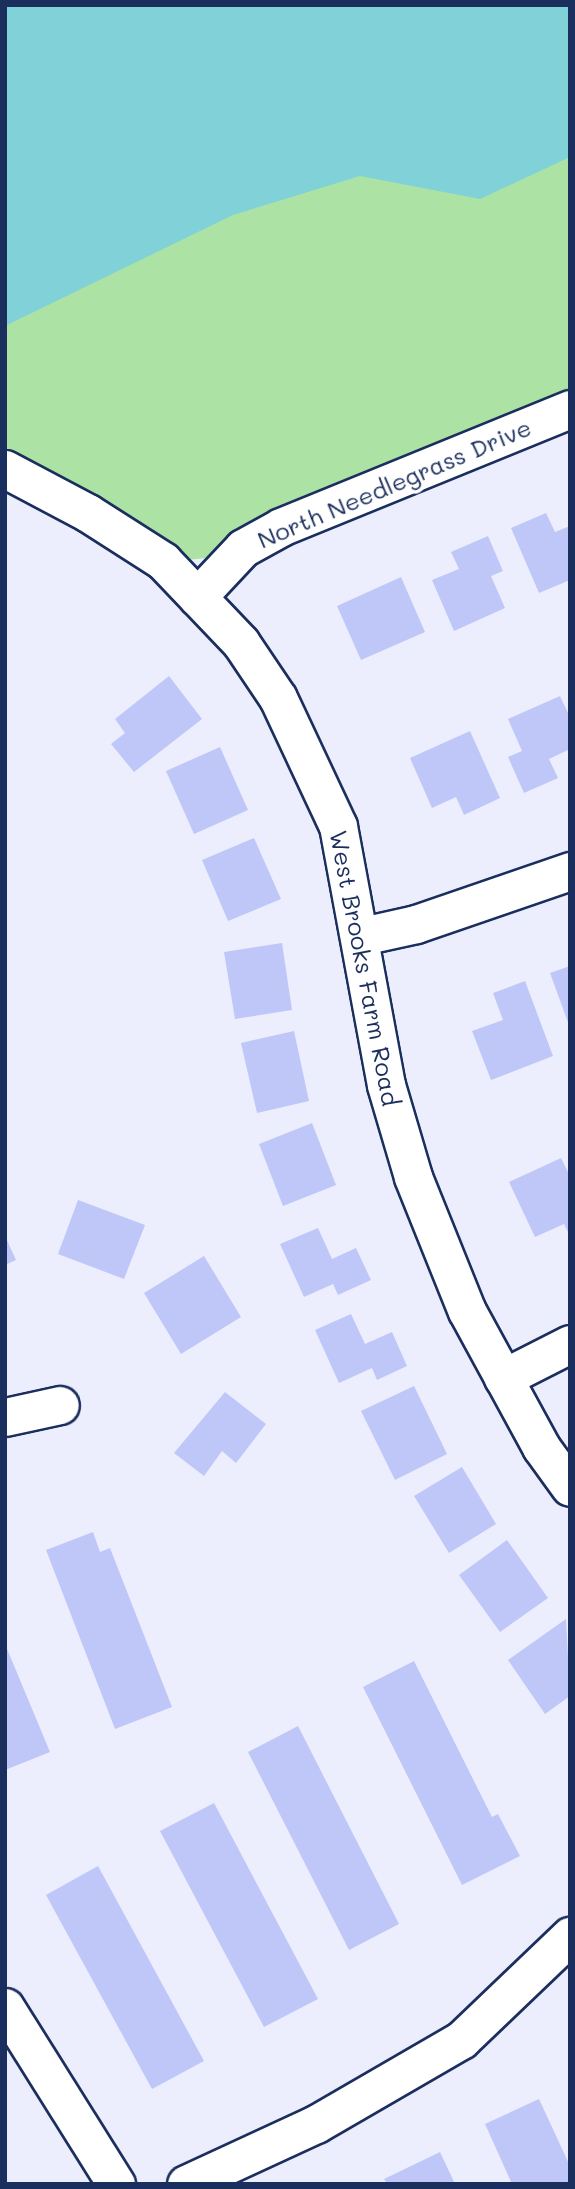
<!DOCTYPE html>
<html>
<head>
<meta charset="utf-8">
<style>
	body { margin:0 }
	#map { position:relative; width:575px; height:2189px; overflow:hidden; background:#eceefd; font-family:Mali,sans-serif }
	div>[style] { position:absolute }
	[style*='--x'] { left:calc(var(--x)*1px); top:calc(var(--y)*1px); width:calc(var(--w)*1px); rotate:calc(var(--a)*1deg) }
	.green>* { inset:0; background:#ace3a5 }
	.water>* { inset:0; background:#80d1d8 }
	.building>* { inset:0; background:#bfc7f9 }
	.roads { filter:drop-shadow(2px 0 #1b2f5e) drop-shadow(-2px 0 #1b2f5e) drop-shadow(0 2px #1b2f5e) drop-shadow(0 -2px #1b2f5e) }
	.minor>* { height:37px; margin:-18.5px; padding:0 18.5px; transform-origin:18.5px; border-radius:18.5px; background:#fff }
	span { translate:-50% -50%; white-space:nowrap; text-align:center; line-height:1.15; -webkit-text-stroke:7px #fff; paint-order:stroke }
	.street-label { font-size:24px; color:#1b2f5e }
	.frame { position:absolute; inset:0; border:7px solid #1b2f5e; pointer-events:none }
</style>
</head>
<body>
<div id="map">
	<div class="green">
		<div style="clip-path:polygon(5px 5px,570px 5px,570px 389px,265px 519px,206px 558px,186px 560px,161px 546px,95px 493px,5px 455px)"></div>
	</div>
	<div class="water">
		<div style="clip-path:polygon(5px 5px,569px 5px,570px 157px,480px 199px,360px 176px,233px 215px,5px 326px)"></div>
	</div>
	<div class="building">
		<div style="clip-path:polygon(546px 513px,555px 532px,570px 526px,570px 580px,539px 593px,511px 528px)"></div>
		<div style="clip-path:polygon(488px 536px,503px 571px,491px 576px,505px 608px,454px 631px,432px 580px,459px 569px,451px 552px)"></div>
		<div style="clip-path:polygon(401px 577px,425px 632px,361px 660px,337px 606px)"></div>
		<div style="clip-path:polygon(169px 676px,202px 719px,134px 772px,111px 744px,125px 733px,115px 719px)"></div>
		<div style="clip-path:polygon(560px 696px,570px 717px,570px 749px,549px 759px,558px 778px,524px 793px,508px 757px,522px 751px,508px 719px)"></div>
		<div style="clip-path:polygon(470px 731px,500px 798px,464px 815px,456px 797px,432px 808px,410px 758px)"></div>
		<div style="clip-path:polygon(220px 747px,248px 810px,194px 834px,166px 771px)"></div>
		<div style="clip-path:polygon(254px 838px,281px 899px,228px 921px,202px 860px)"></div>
		<div style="clip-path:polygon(282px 943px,292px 1010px,235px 1019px,224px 952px)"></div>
		<div style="clip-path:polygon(570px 966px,570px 1025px,569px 1025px,550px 973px)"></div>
		<div style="clip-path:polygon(525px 981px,553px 1056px,491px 1080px,472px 1031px,503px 1020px,493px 993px)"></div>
		<div style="clip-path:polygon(294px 1031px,309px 1101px,257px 1113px,241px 1043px)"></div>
		<div style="clip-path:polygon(312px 1123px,336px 1185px,283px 1206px,259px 1144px)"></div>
		<div style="clip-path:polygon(561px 1158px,570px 1176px,570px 1236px,564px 1224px,535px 1237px,509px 1182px)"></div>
		<div style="clip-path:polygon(78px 1200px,145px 1225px,124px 1279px,58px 1254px)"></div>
		<div style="clip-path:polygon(318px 1228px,332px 1259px,356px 1248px,371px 1280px,338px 1295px,333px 1284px,304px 1297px,280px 1244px)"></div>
		<div style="clip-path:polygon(5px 1236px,16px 1260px,5px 1265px)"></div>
		<div style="clip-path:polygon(204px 1256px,241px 1317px,181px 1354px,144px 1293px)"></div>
		<div style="clip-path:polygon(351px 1314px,365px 1344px,392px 1332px,407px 1366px,377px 1380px,372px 1368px,339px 1383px,315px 1330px)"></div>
		<div style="clip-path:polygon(414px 1386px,447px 1454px,395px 1480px,361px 1411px)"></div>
		<div style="clip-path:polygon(225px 1392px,266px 1424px,236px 1463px,222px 1451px,204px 1476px,174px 1453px)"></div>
		<div style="clip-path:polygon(462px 1467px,496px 1524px,449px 1553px,414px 1496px)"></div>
		<div style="clip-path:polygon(93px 1532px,100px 1552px,110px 1548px,172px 1707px,115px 1729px,46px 1550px)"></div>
		<div style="clip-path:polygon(507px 1540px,548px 1598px,500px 1632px,459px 1575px)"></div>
		<div style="clip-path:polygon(566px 1619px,570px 1696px,545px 1714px,508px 1660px)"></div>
		<div style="clip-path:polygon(5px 1644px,50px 1752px,5px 1770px)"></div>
		<div style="clip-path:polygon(414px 1661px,492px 1817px,498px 1814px,520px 1856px,462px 1885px,363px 1687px)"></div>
		<div style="clip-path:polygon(298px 1726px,399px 1924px,349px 1950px,248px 1752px)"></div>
		<div style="clip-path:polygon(214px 1803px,318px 1999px,264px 2027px,160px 1831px)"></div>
		<div style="clip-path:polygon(98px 1866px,204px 2061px,152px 2089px,46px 1895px)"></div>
		<div style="clip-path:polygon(539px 2099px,570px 2166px,570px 2184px,512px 2184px,485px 2124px)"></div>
		<div style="clip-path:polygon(440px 2152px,455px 2184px,387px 2184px,384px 2179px)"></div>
	</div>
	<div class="roads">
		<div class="minor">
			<div style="--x:5;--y:469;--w:94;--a:27.9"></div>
			<div style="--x:88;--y:513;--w:89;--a:32.6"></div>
			<div style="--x:163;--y:561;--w:113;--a:46.4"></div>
			<div style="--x:241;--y:643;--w:66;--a:56.1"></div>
			<div style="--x:278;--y:698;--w:141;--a:64.9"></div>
			<div style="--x:338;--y:826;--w:263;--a:79.5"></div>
			<div style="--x:386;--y:1085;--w:96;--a:73.6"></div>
			<div style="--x:413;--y:1177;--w:144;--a:68.1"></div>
			<div style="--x:467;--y:1311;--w:155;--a:61.4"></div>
			<div style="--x:541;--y:1447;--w:49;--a:54.1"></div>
			<div style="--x:197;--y:597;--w:67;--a:-46.8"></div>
			<div style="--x:243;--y:548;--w:43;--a:-28.9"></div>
			<div style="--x:281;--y:527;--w:312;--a:-22.2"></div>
			<div style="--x:362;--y:936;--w:55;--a:-12.5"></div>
			<div style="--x:416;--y:924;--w:163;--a:-19"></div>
			<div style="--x:503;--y:1378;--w:75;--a:-26.9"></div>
			<div style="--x:5;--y:1417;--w:56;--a:-12.3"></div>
			<div style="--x:5;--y:2007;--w:209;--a:57.9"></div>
			<div style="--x:186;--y:2184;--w:143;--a:-24.8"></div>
			<div style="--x:316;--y:2124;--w:168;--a:-30.1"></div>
			<div style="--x:461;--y:2040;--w:151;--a:-43.7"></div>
		</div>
	</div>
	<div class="street-label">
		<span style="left:394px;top:483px;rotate:-23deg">North Needlegrass Drive</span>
		<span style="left:365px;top:968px;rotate:79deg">West Brooks Farm Road</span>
	</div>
	<div class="frame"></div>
</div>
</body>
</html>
